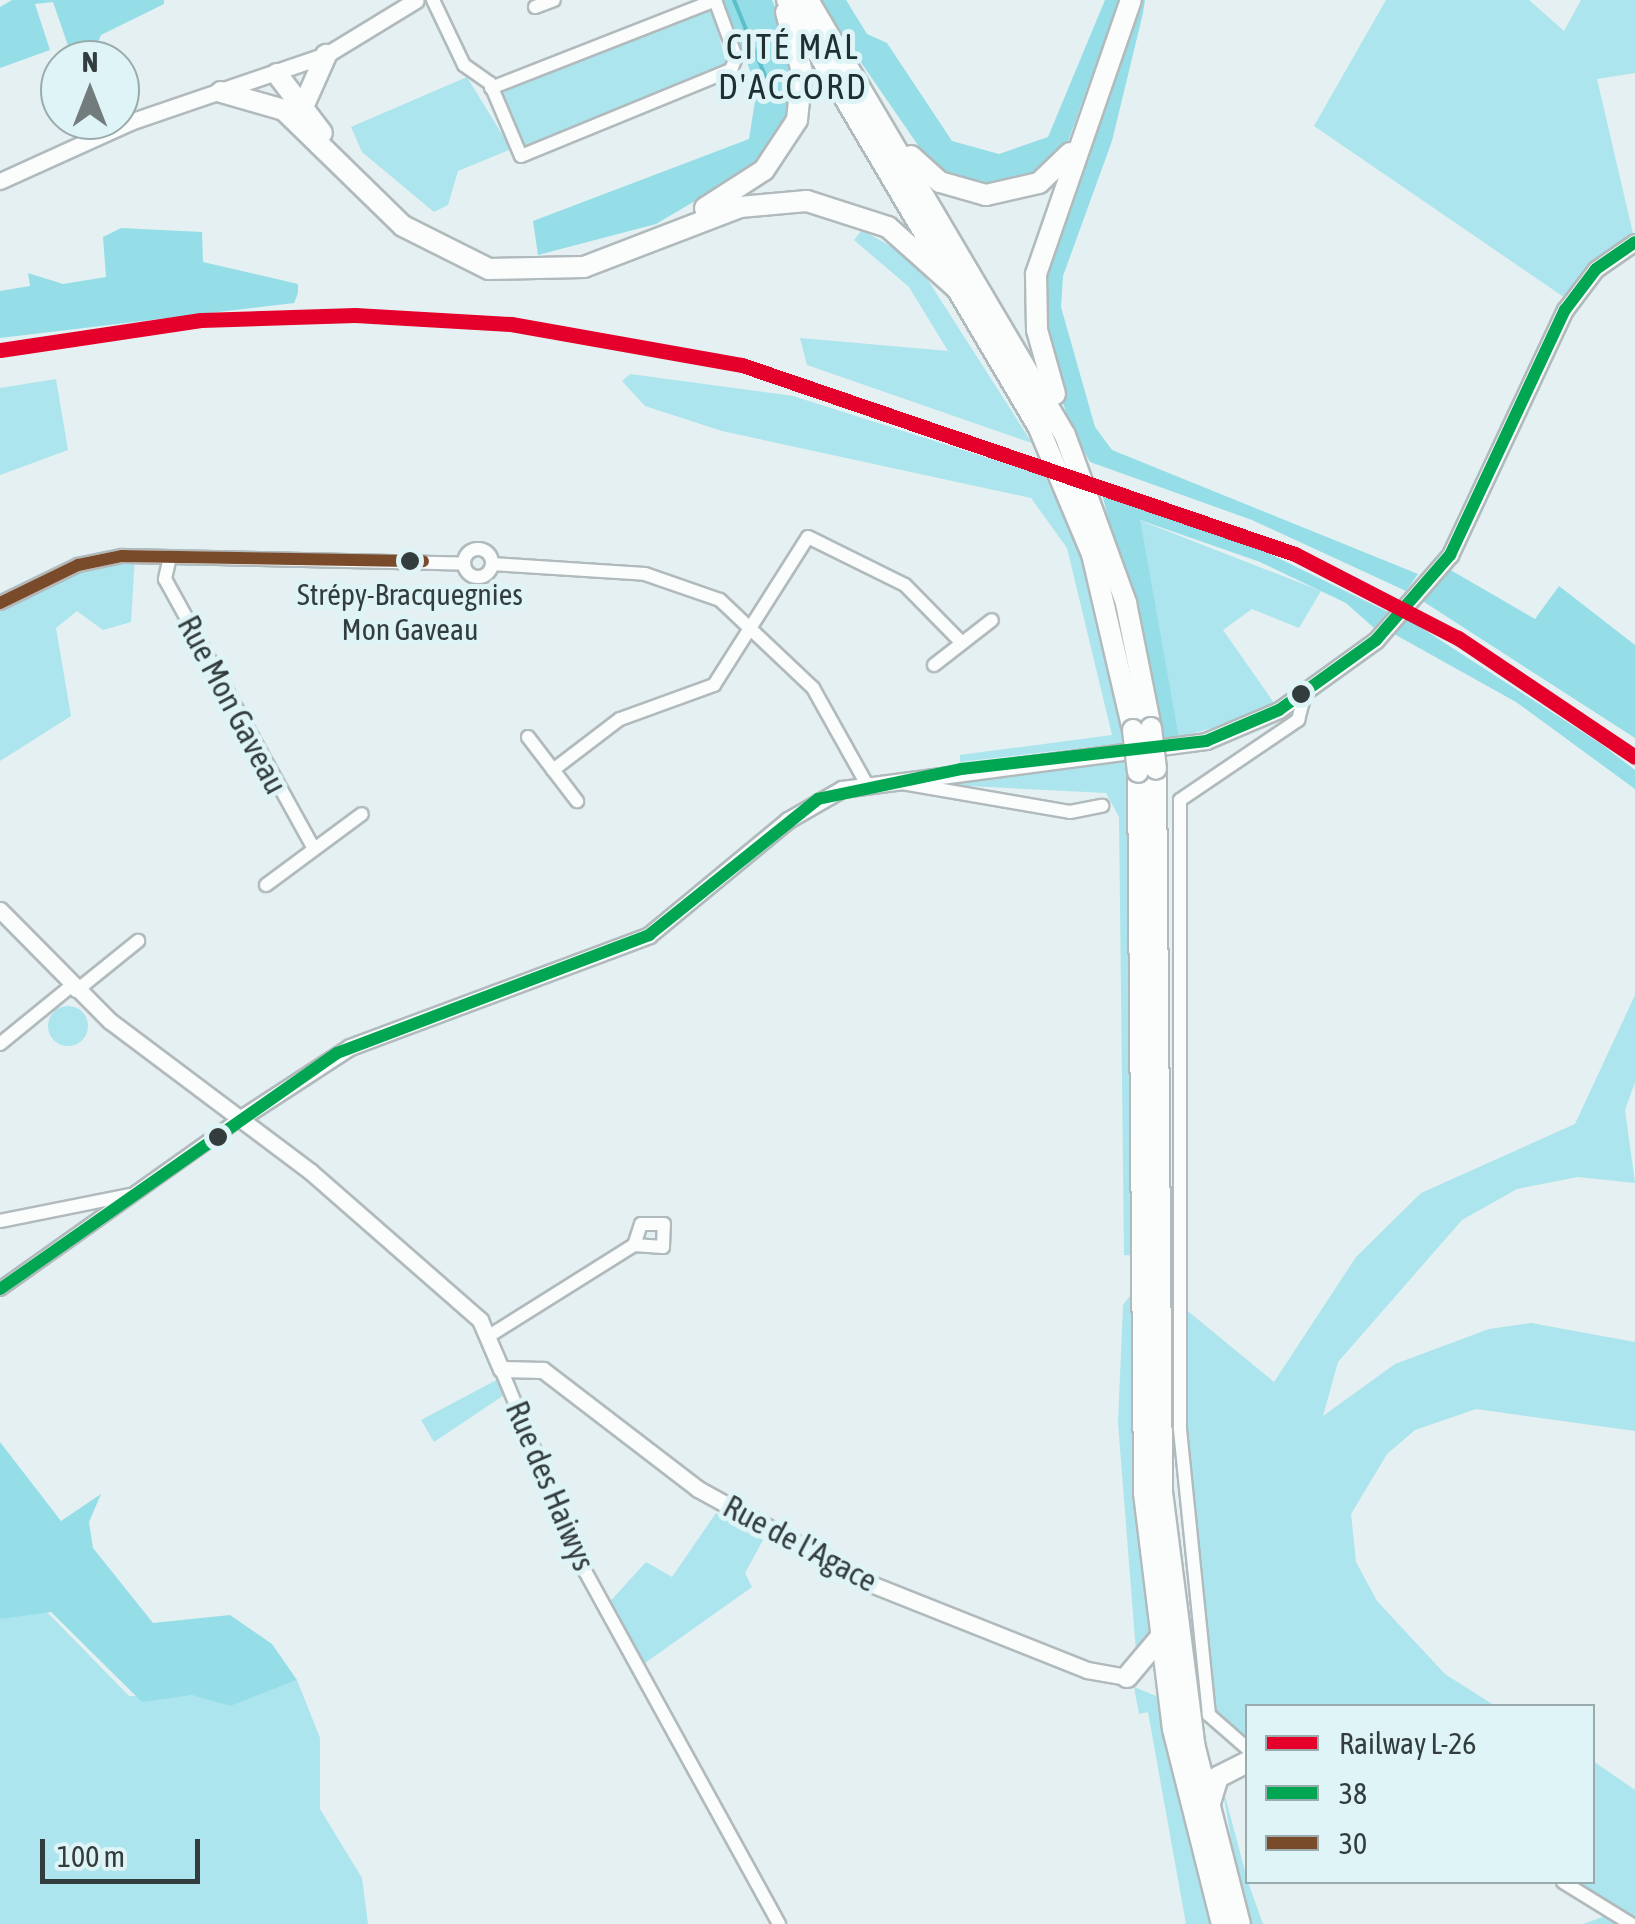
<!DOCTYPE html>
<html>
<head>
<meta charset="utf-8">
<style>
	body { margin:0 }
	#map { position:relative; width:1635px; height:1924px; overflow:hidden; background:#e4f0f1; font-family:"Asap Condensed",sans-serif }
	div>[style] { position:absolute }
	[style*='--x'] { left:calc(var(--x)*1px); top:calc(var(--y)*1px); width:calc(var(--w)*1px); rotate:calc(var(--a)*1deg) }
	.green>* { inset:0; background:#ace5ed }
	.round { border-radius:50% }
	.forest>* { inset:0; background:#95dee8 }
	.stream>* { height:4px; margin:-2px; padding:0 2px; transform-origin:2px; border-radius:2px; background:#5bbfca }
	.roads { filter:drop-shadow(2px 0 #b1babc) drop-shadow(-2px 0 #b1babc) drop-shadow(0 2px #b1babc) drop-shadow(0 -2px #b1babc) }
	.minor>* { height:12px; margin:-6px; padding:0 6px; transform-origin:6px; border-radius:6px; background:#fbfdfd }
	.minor>.ring { margin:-6px; padding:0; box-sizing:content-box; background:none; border:12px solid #fbfdfd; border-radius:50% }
	.tertiary>* { height:15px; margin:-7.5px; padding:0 7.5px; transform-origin:7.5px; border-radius:7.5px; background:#fbfdfd }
	.trunk>* { height:20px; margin:-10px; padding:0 10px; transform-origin:10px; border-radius:10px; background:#fbfdfd }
	.bridges { filter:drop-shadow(2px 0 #b1babc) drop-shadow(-2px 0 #b1babc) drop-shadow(0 2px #b1babc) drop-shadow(0 -2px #b1babc) }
	.trunk-bridge>* { height:20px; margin:-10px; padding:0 10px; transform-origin:10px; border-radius:10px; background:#fbfdfd }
	.bus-1>* { height:12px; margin:-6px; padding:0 6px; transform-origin:6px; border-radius:6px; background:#00a651 }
	.bus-2>* { height:12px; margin:-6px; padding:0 6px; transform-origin:6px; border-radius:6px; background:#7a4b2a }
	.rail-1>* { height:15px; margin:-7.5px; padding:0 7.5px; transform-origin:7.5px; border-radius:7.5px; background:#e4002b }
	.dots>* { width:28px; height:28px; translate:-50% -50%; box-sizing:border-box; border:5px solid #def4f7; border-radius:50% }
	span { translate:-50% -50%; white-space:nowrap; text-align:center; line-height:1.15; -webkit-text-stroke:10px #def4f7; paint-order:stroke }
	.bus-label { font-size:30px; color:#343d3e }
	.street-label { font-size:32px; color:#343d3e }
	.neighbourhood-label { font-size:35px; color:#1e3032; letter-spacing:2.5px }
	.legend { position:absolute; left:1245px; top:1704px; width:350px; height:180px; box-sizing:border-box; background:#def4f7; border:2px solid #9aabad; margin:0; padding:12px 18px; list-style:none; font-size:30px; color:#343d3e }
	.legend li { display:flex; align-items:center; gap:20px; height:50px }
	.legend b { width:50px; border:2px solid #9aabad }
	.north { position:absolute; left:40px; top:40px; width:100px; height:100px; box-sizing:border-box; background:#def4f7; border:2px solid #9aabad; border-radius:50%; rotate:0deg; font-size:28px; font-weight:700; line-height:40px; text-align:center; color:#343d3e }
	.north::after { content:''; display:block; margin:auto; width:35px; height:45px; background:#727c7d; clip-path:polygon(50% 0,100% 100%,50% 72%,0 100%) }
	.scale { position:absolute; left:40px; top:1839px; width:160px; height:45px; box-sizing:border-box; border:5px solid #343d3e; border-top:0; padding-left:12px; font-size:30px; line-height:35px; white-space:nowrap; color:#343d3e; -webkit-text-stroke:8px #def4f7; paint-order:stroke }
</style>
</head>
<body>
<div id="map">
	<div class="green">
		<div style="clip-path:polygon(1386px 0,1529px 0,1564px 31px,1581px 0,1635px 0,1635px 73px,1597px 79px,1635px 242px,1571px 302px,1314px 126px)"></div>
		<div style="clip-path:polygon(712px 9px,727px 67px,525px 150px,519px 143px,500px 90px)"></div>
		<div style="clip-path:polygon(467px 77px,511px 149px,458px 171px,448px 205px,434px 212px,362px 152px,351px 127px)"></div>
		<div style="clip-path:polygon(862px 230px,915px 260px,1032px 443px,807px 365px,800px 338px,948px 351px,909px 287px,854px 240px)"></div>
		<div style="clip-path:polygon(630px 374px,793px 396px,1045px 476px,1094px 581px,1124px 743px,960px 762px,960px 755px,1112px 735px,1067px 548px,1031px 498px,722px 431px,645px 406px,622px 381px)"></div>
		<div style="clip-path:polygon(56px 379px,68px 450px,0 475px,0 388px)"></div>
		<div style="clip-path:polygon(1139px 520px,1321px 591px,1299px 628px,1252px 609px,1223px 630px,1279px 710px,1179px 737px)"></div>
		<div style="clip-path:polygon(135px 556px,131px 622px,103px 630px,77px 611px,56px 628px,71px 716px,0 761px,0 603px,64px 570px)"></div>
		<div style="clip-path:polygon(1125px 756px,1135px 825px,1135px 1256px,1124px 1255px,1119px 817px,1106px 793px,928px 784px)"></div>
		<div style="clip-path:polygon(1635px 995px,1635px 1082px,1625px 1110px,1635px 1183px,1578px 1177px,1517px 1189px,1462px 1220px,1338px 1362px,1323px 1416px,1395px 1364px,1489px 1329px,1531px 1323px,1635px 1342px,1635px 1431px,1476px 1409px,1415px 1430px,1387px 1454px,1351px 1514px,1356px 1562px,1377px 1601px,1445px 1674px,1495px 1706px,1248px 1706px,1247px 1749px,1209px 1715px,1180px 1428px,1178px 1303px,1274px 1382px,1356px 1257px,1421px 1193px,1575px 1124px)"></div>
		<div class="round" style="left:48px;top:1006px;width:40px;height:40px"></div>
		<div style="clip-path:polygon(1135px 1289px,1149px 1646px,1137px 1664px,1118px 1423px,1123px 1305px)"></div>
		<div style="clip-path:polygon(504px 1376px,510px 1391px,434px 1442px,421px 1420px)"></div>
		<div style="clip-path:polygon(716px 1513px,763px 1540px,745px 1573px,752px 1587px,638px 1668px,604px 1608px,646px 1562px,672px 1577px)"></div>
		<div style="clip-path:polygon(44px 1609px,129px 1696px,203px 1695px,231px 1706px,297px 1680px,320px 1738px,320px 1809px,362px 1878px,368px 1924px,0 1924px,0 1619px)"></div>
		<div style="clip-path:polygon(1134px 1687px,1161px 1698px,1216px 1924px,1186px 1924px,1148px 1712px,1139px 1714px)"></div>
		<div style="clip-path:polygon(1593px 1761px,1635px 1790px,1635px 1924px,1583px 1924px,1611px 1914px,1563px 1882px,1592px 1882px)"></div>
		<div style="clip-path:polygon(1221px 1781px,1248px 1882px,1263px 1924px,1246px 1924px)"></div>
	</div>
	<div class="forest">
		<div style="clip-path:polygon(12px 0,164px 0,164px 4px,101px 35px,91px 60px,73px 60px,53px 2px,35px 4px,50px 50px,0 68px,0 7px)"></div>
		<div style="clip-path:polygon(722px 0,772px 0,794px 53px,787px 125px,761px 162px,656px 224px,538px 255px,533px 221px,749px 139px,757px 88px)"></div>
		<div style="clip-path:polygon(818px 0,846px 0,867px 34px,887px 43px,952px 141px,999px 154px,1048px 137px,1105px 0,1119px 0,1065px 150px,1034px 175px,981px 187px,933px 167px)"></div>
		<div style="clip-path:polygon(1134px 0,1145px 0,1143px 13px,1112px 141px,1063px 276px,1061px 307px,1095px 427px,1112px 450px,1418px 574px,1406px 591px,1252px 520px,1090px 462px,1072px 430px,1049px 360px,1042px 273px)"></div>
		<div style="clip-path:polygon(121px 228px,202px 232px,203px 262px,298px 284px,298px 293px,294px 303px,0 338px,0 291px,30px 286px,28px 273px,63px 284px,106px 277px,103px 237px)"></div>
		<div style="clip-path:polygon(1101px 490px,1264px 551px,1388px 612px,1374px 628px,1346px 603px,1260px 562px,1140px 520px,1179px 737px,1164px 738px)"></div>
		<div style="clip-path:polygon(1447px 568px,1535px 619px,1559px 586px,1635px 645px,1635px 738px,1421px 600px)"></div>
		<div style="clip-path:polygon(1406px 618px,1601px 744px,1635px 770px,1635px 789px,1516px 702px,1394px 634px)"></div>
		<div style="clip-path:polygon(0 1442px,61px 1521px,101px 1494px,89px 1522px,93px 1548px,153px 1623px,230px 1615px,272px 1644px,297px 1680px,231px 1706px,192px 1695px,142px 1702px,51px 1612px,0 1619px)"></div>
	</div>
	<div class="stream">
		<div style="--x:734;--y:0;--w:84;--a:67.7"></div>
	</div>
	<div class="roads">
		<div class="minor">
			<div style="--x:433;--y:0;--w:72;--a:64.5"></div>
			<div style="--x:464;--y:65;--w:32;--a:35"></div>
			<div style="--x:490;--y:83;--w:79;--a:67"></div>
			<div style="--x:521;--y:156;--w:227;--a:-22.3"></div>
			<div style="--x:731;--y:70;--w:14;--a:-69"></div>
			<div style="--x:736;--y:57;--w:61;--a:-110.2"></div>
			<div style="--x:535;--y:7;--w:20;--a:-20"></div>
			<div style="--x:491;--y:88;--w:241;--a:-21.4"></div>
			<div class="ring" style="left:464px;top:549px;width:16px;height:16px"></div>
			<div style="--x:170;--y:557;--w:23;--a:103"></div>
			<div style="--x:165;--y:579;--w:308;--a:61.1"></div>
			<div style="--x:492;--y:564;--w:153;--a:3.7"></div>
			<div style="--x:645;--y:574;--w:79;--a:19.1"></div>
			<div style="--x:720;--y:600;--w:128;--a:43.4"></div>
			<div style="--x:813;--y:688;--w:109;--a:60.8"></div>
			<div style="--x:0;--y:603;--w:87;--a:-26"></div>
			<div style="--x:78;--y:565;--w:45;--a:-11.6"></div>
			<div style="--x:122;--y:556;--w:341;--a:1.3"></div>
			<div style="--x:934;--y:665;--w:73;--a:-37.8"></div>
			<div style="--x:528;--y:737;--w:81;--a:52.6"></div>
			<div style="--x:553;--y:770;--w:84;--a:-37.3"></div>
			<div style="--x:620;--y:719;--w:100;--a:-19.9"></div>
			<div style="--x:714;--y:685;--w:175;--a:-57.6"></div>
			<div style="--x:808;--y:537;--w:108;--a:26.3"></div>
			<div style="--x:905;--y:585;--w:81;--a:45.5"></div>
			<div style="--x:902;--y:783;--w:170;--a:9.8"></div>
			<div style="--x:1070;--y:812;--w:33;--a:-11"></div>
			<div style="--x:266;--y:885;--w:119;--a:-36.5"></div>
			<div style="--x:76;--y:991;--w:80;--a:-38.9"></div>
			<div style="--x:0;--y:1044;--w:92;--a:-39.2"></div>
			<div style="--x:0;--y:1221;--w:133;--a:-11.3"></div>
			<div style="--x:0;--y:1289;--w:296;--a:-35.4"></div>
			<div style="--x:489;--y:1336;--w:171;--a:-32.1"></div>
			<div style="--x:634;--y:1245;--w:29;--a:4"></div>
			<div style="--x:663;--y:1247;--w:23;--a:-88"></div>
			<div style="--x:664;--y:1224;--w:23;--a:180"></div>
			<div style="--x:641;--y:1224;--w:22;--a:108"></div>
			<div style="--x:501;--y:1369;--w:219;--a:67.4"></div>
			<div style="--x:585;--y:1571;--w:403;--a:61.2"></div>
			<div style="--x:1248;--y:1749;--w:52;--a:-138.9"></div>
			<div style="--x:1209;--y:1715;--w:288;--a:-95.8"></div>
			<div style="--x:1180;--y:1428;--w:628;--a:-90"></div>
			<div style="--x:1180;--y:800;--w:143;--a:-34.1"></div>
			<div style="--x:1298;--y:720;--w:27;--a:-75"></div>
			<div style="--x:1563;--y:1882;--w:80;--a:31.7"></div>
		</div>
		<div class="tertiary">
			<div style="--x:0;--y:181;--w:143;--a:-24.4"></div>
			<div style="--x:130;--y:122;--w:207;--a:-18.9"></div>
			<div style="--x:326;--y:55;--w:105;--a:-31.4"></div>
			<div style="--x:0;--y:910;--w:156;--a:45.3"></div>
			<div style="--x:110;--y:1021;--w:251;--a:36.9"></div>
			<div style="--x:311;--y:1172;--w:225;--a:41.2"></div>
			<div style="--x:480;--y:1320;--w:53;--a:66.8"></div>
			<div style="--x:501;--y:1369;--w:42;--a:1.4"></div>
			<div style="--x:543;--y:1370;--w:195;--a:37.5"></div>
			<div style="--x:698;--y:1489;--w:197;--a:28.8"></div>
			<div style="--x:871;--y:1584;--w:232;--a:21.7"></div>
			<div style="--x:1087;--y:1670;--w:41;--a:9.9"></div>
			<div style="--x:241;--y:1118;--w:130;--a:-33.1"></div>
			<div style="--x:350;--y:1047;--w:319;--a:-20.5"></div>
			<div style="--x:649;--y:935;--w:180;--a:-39.6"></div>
			<div style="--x:788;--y:820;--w:62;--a:-29.9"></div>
			<div style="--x:842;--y:789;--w:367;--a:-7.5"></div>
			<div style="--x:1206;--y:741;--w:79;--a:-23"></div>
			<div style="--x:1279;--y:710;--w:120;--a:-35.8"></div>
			<div style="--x:1376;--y:640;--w:113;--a:-49"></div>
			<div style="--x:1450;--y:555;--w:271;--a:-64.9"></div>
			<div style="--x:1565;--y:310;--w:51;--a:-52.9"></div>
			<div style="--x:1596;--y:269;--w:47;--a:-34.7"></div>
		</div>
		<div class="trunk">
			<div style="--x:787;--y:0;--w:497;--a:59.5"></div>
			<div style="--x:1039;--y:428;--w:137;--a:67.2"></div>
			<div style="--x:1092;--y:554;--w:181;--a:76.9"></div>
			<div style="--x:808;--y:0;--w:505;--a:59.43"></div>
			<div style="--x:1065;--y:435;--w:179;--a:70"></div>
			<div style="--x:1126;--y:603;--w:127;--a:78.7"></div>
			<div style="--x:277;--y:74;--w:74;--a:52.7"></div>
			<div style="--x:221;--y:92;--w:66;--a:15.9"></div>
			<div style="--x:284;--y:110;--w:166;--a:44.3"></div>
			<div style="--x:403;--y:226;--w:96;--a:26.6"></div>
			<div style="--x:489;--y:269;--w:95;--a:-1.2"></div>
			<div style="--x:584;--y:267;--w:167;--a:-21"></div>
			<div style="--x:740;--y:207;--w:67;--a:-5.1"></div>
			<div style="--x:807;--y:201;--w:85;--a:17.8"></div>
			<div style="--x:888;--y:227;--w:102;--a:41.8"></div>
			<div style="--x:303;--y:107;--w:57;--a:-66.1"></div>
			<div style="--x:911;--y:156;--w:39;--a:42"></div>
			<div style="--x:940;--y:182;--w:48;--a:15.8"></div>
			<div style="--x:986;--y:195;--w:54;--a:-12.8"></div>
			<div style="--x:1039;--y:183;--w:43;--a:-44.1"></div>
			<div style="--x:705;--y:208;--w:70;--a:-32.8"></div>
			<div style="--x:764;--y:170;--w:60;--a:-56.6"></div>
			<div style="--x:797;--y:120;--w:48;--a:-84.1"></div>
			<div style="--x:802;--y:72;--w:62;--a:-104.9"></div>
			<div style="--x:1055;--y:394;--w:66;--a:-105.7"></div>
			<div style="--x:1037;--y:330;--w:56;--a:-91"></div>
			<div style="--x:1036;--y:274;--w:290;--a:-70.9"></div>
			<div style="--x:1156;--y:769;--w:723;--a:89.52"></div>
			<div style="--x:1162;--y:1492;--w:258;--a:82.7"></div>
			<div style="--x:1195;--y:1748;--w:182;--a:75.7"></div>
			<div style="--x:1138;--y:772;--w:721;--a:89.52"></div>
			<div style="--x:1144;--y:1493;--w:238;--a:83"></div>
			<div style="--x:1173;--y:1729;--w:201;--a:75.9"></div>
			<div style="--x:1127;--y:1677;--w:50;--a:-49.9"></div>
			<div style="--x:1210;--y:1803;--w:27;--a:-73"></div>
			<div style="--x:1218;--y:1777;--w:34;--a:-27"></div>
		</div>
	</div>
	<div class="bridges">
		<div class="trunk-bridge">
			<div style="--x:1151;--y:728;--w:41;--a:83"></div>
			<div style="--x:1133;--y:730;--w:42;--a:83.2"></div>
		</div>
	</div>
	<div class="bus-1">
		<div style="--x:0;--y:1289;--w:411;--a:-35"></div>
		<div style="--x:337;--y:1053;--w:334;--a:-20.7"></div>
		<div style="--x:649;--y:935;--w:217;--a:-38.8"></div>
		<div style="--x:818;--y:799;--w:146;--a:-11.8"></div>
		<div style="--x:961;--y:769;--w:247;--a:-6.5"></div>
		<div style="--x:1206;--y:741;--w:79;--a:-23"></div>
		<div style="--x:1279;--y:710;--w:120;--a:-35.8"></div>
		<div style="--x:1376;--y:640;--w:113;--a:-49"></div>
		<div style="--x:1450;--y:555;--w:271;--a:-64.9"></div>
		<div style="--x:1565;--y:310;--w:51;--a:-52.9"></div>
		<div style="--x:1596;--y:269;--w:47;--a:-34.7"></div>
	</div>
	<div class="bus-2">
		<div style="--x:0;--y:603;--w:87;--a:-26"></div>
		<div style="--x:78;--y:565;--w:45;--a:-11.6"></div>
		<div style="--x:122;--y:556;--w:301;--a:1"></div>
	</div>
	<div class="rail-1">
		<div style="--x:0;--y:350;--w:203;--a:-8.5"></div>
		<div style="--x:201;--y:320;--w:154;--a:-1.9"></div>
		<div style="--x:355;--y:315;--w:156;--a:3.3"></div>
		<div style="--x:511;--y:324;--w:235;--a:10.1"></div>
		<div style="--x:742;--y:365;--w:584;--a:18.87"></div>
		<div style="--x:1295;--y:554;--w:183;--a:27.3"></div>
		<div style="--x:1458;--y:638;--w:213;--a:33.9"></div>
	</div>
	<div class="dots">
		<div style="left:410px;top:561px;background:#343d3e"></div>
		<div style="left:1301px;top:694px;background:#343d3e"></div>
		<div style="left:218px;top:1137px;background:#343d3e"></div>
	</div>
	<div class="bus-label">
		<span style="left:410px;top:611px">Strépy-Bracquegnies<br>Mon Gaveau</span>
	</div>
	<div class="street-label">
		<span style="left:232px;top:705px;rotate:62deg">Rue Mon Gaveau</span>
		<span style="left:550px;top:1486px;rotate:67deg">Rue des Haiwys</span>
		<span style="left:800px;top:1544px;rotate:28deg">Rue de l'Agace</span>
	</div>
	<div class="neighbourhood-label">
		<span style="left:793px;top:66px">CITÉ MAL<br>D'ACCORD</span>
	</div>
	<ul class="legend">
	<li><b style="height:12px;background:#e4002b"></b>Railway L-26</li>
	<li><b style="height:12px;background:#00a651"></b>38</li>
	<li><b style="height:12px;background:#7a4b2a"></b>30</li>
	</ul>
	<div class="north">N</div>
	<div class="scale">100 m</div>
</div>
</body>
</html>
